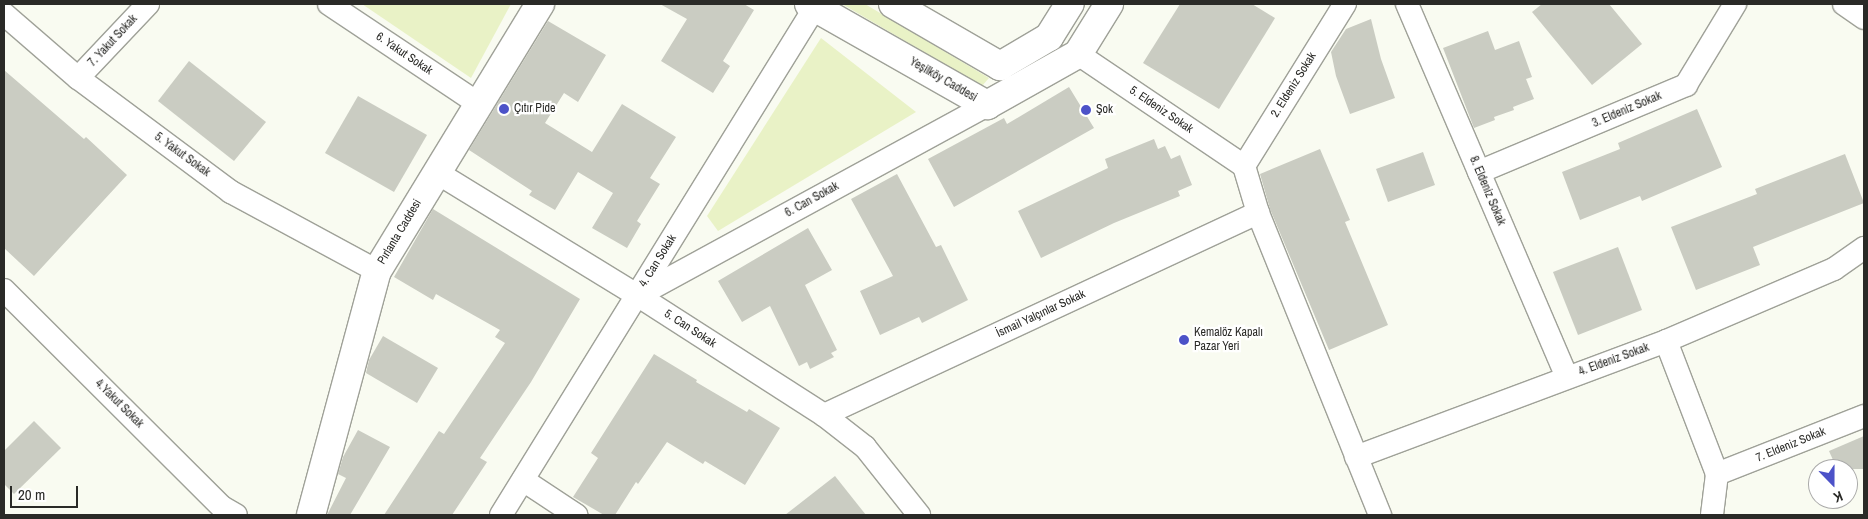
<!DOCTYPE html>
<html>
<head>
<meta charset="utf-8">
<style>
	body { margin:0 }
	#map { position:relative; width:1868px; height:519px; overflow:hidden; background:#f9fbf1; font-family:"Archivo Narrow",sans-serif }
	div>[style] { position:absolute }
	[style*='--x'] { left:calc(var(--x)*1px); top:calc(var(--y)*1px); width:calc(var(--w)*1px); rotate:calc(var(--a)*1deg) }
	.green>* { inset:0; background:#e9f2c6 }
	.building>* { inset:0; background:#caccc2 }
	.roads { filter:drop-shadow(1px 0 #9fa198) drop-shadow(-1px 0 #9fa198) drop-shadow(0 1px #9fa198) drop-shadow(0 -1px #9fa198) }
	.minor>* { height:22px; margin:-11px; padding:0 11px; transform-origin:11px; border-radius:11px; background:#fff }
	.tertiary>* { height:28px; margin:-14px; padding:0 14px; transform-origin:14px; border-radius:14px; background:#fff }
	.dots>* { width:14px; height:14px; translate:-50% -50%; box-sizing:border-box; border:2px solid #fff; border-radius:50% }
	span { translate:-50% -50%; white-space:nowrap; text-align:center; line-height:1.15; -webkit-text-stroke:4.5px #fff; paint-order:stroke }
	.street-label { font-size:12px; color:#2a2a27 }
	.poi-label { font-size:12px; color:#2a2a27 }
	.left { translate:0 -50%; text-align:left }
	.frame { position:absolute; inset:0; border:5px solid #2a2a27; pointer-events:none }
	.north { position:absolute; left:1808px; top:459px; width:50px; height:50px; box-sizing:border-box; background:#fff; border:1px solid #aaaaa9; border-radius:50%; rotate:158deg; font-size:14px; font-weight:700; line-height:20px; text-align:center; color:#2a2a27 }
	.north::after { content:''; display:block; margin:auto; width:18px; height:22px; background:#4c52c8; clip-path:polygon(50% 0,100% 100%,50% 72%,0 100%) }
	.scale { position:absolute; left:10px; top:486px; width:68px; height:22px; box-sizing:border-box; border:2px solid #2a2a27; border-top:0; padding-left:6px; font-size:15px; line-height:18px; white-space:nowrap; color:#2a2a27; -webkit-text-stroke:4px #fff; paint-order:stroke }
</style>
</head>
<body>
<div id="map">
	<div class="green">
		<div style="clip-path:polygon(362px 4px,511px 4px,471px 78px)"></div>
		<div style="clip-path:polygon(842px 4px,865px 4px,989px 78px,982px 86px)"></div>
		<div style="clip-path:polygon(821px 38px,916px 112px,718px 231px,707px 216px)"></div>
	</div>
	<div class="building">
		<div style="clip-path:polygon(660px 4px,744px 4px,754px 10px,723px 61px,730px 66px,713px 93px,661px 61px,687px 19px)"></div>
		<div style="clip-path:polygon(1180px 4px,1252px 4px,1275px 18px,1219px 109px,1143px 63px)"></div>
		<div style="clip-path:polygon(1542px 4px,1609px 4px,1642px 44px,1592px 85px,1532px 12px)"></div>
		<div style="clip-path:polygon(1371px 19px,1381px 59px,1395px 98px,1350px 114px,1336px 76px,1331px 52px,1346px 29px)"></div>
		<div style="clip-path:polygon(548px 21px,606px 55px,578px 102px,564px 93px,545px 123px,592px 152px,622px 104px,676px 137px,650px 178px,660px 184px,637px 221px,641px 224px,627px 248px,592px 228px,613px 193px,578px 172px,555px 210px,529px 195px,532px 191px,469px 150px)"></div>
		<div style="clip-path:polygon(1488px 31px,1495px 50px,1519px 41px,1532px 77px,1526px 79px,1534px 99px,1513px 107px,1514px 110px,1494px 117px,1495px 120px,1474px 128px,1443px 48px)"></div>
		<div style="clip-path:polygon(189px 61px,266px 122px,234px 161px,158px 101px)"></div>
		<div style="clip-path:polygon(4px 70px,84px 139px,86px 137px,127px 175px,34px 276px,4px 248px)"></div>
		<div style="clip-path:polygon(1069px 87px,1094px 128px,954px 207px,928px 159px,1004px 118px,1007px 124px)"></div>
		<div style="clip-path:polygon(358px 96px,427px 135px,394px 192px,325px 153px)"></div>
		<div style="clip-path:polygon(1697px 109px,1722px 167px,1642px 201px,1640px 196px,1580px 220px,1562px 172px,1620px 149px,1618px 143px)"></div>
		<div style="clip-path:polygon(1154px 139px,1158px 149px,1165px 146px,1171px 159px,1180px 155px,1192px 185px,1178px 191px,1180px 196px,1114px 223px,1041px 258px,1018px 211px,1108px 168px,1105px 159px)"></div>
		<div style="clip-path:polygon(1320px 149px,1350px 220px,1345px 222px,1388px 325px,1329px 350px,1270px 209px,1260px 174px)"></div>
		<div style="clip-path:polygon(1423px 152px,1435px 185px,1388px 202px,1376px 169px)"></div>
		<div style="clip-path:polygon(1845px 154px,1864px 203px,1753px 247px,1760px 265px,1696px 290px,1671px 227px,1757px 194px,1755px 189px)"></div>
		<div style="clip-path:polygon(897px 174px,936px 247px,941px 245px,968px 300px,922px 323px,919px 317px,880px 335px,860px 291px,893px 276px,851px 199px)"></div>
		<div style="clip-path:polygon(433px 209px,580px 299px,531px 382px,480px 458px,487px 462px,452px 515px,384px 515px,439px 431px,444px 434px,505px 343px,495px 337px,500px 330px,436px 294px,433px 300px,394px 277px)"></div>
		<div style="clip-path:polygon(808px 228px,832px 270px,805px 285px,837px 350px,831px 353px,834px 357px,810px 369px,807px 362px,799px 366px,770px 306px,742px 322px,718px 281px)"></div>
		<div style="clip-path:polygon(1618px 247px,1642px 310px,1578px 335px,1553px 272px)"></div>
		<div style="clip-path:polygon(383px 336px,438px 368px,417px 403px,366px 373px,369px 360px)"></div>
		<div style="clip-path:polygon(654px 354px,697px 380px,696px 382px,747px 412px,749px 409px,780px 428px,745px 485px,705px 461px,703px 464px,667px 442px,638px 484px,636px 482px,615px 515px,604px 515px,573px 497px,598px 458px,591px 453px)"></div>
		<div style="clip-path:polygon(34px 421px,61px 448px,14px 494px,4px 484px,4px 451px)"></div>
		<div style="clip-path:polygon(358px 430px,390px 447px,350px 515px,327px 515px,346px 478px,338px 474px,343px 457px)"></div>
		<div style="clip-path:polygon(1864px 436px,1864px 469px,1837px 469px,1829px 451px)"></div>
		<div style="clip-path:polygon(835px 476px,866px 515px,785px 515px)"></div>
	</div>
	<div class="roads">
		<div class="minor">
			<div style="--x:329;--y:4;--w:180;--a:33.7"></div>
			<div style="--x:1407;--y:4;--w:406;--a:66.8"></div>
			<div style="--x:1844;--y:4;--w:24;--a:35"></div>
			<div style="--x:4;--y:14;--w:98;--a:40.9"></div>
			<div style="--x:78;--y:78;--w:191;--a:36.7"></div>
			<div style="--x:231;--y:192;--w:166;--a:28.4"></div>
			<div style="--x:1078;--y:54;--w:200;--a:34"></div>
			<div style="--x:78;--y:78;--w:102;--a:-46.6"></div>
			<div style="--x:1244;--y:166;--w:49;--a:73.4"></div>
			<div style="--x:1258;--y:213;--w:326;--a:68"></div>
			<div style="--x:1244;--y:166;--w:191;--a:-58.1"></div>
			<div style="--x:436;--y:172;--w:236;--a:31.5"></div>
			<div style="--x:637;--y:295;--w:222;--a:32.7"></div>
			<div style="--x:824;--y:415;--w:52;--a:38"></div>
			<div style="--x:865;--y:447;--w:87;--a:51.5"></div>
			<div style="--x:1479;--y:172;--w:225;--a:-22.8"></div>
			<div style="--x:1686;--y:85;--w:95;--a:-58.8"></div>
			<div style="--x:4;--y:290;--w:308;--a:44.9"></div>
			<div style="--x:222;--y:507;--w:16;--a:30"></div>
			<div style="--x:639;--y:295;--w:396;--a:-28.6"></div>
			<div style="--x:1666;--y:341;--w:142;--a:69"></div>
			<div style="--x:1717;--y:474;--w:41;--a:97"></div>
			<div style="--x:824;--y:415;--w:479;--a:-25"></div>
			<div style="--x:1356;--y:457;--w:331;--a:-20.5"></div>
			<div style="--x:1666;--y:341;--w:183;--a:-23.2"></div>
			<div style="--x:1834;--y:269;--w:37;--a:-35"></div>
			<div style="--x:1717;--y:474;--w:158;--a:-21.5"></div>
			<div style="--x:523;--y:480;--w:64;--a:33.4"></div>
			<div style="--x:501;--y:515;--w:597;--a:-58.28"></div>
		</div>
		<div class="tertiary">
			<div style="--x:809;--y:4;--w:205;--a:29.6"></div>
			<div style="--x:987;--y:105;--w:104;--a:-29.3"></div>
			<div style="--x:1078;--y:54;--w:59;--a:-58.2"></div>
			<div style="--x:893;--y:4;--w:124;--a:30.1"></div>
			<div style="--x:1000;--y:66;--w:57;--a:-30.6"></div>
			<div style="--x:1049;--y:37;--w:39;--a:-58"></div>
			<div style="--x:311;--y:515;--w:253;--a:-74.9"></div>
			<div style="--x:377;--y:271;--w:313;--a:-58.6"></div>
		</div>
	</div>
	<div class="dots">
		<div style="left:504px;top:109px;background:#4c52c8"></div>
		<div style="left:1086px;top:110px;background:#4c52c8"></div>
		<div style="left:1184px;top:340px;background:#4c52c8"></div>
	</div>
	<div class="street-label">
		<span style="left:113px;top:41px;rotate:-47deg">7. Yakut Sokak</span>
		<span style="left:404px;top:54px;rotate:34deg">6. Yakut Sokak</span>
		<span style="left:943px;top:80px;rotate:30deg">Yeşilköy Caddesi</span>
		<span style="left:1294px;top:85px;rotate:-58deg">2. Eldeniz Sokak</span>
		<span style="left:1161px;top:110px;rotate:34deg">5. Eldeniz Sokak</span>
		<span style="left:1627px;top:110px;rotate:-23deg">3. Eldeniz Sokak</span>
		<span style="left:182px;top:155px;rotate:36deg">5. Yakut Sokak</span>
		<span style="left:1487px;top:191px;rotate:67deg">8. Eldeniz Sokak</span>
		<span style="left:812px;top:200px;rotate:-29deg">6. Can Sokak</span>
		<span style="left:400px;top:232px;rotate:-59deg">Pırlanta Caddesi</span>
		<span style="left:658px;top:261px;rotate:-58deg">4. Can Sokak</span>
		<span style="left:1041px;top:314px;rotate:-25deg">İsmail Yalçınlar Sokak</span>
		<span style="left:690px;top:329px;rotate:33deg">5. Can Sokak</span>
		<span style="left:1614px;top:360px;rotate:-20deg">4. Eldeniz Sokak</span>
		<span style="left:119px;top:404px;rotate:45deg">4.Yakut Sokak</span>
		<span style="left:1791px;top:445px;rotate:-22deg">7. Eldeniz Sokak</span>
	</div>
	<div class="poi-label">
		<span class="left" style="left:514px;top:109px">Çıtır Pide</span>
		<span class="left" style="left:1096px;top:110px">Şok</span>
		<span class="left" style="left:1194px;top:340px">Kemalöz Kapalı<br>Pazar Yeri</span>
	</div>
	<div class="frame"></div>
	<div class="north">K</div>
	<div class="scale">20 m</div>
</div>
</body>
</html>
